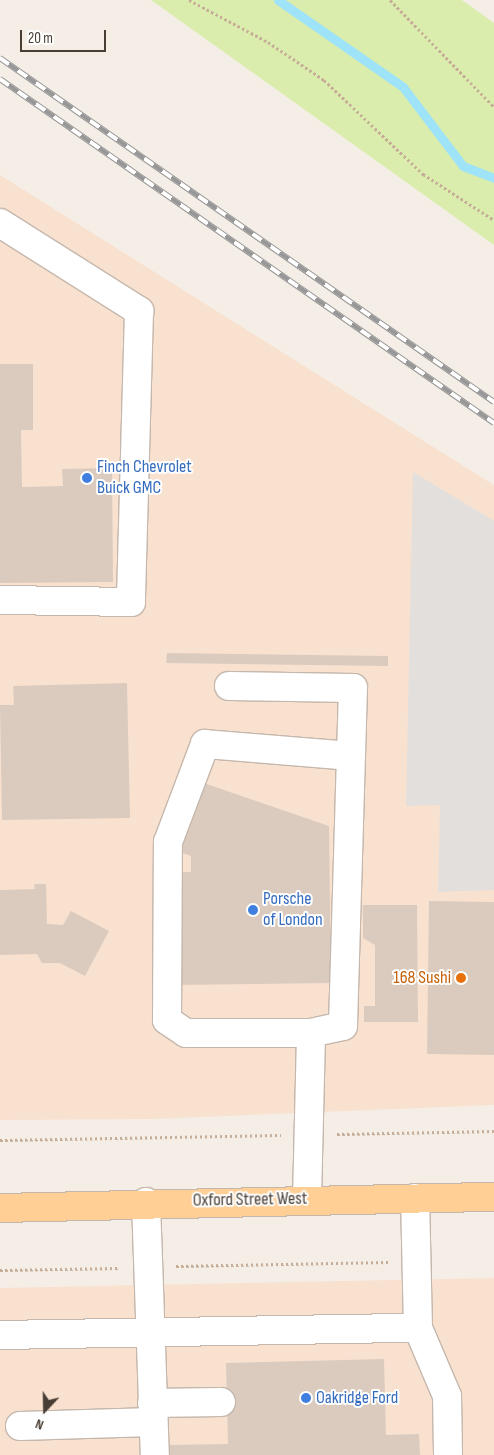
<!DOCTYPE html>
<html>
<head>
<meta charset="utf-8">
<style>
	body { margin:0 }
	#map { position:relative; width:494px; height:1455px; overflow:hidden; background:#f5eee7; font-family:"Sofia Sans Condensed",sans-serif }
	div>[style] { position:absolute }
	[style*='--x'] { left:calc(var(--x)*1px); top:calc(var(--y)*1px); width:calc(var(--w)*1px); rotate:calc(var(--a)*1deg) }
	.commercial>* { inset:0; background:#f9e1d0 }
	.green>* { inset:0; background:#dbedac }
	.parking>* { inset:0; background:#e3dfdc }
	.stream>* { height:9px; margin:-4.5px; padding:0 4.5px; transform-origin:4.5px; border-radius:4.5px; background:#9ee3f8 }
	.building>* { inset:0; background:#dbcbbe }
	.path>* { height:3px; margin-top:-1.5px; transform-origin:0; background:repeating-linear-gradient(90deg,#c5ad98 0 2.5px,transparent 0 5px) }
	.roads { filter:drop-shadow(1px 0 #c5b7ac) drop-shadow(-1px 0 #c5b7ac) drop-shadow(0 1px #c5b7ac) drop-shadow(0 -1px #c5b7ac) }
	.minor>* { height:28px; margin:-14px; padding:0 14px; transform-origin:14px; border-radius:14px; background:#fff }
	.major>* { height:28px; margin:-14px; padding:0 14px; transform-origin:14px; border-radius:14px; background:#ffcf96 }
	.rail>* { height:5.5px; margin-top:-2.75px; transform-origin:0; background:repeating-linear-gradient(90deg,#fff 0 11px,#979797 0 22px); box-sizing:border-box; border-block:1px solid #979797 }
	.dots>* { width:14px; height:14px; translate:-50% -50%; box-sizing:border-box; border:2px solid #fff; border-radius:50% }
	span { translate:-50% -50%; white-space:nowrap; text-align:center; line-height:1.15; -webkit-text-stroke:4px #fff; paint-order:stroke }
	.shop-label { font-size:18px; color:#366cbe }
	.left { translate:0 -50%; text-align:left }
	.food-label { font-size:18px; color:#c56008 }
	.right { translate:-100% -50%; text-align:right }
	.street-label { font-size:18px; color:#493e35 }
	.north { position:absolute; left:20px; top:1385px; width:50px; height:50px; -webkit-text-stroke:4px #fff; paint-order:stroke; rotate:201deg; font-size:14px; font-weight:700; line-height:20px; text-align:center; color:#493e35 }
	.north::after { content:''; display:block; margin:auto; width:18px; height:22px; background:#493e35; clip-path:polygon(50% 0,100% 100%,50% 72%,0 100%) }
	.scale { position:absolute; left:20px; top:30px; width:86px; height:22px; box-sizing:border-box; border:2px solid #493e35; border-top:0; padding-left:6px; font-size:15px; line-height:18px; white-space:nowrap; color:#493e35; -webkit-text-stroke:4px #fff; paint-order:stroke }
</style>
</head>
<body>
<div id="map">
	<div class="commercial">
		<div style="clip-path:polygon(0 175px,494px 485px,494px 1105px,153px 1119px,0 1120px)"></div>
		<div style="clip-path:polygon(494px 1278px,494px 1455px,0 1455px,0 1288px)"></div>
	</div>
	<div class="green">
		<div style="clip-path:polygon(151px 0,462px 0,494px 23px,494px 245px)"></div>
	</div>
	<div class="parking">
		<div style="clip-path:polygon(413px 472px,494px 521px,494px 890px,438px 892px,440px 805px,406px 806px)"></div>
	</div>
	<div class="stream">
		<div style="--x:278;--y:0;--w:152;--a:34.8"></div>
		<div style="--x:403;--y:87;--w:99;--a:52.8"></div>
		<div style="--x:463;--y:166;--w:33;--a:21"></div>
	</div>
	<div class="building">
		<div style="clip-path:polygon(0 364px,33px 364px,33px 430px,21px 430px,22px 487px,63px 486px,62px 469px,112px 468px,113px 582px,0 583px)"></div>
		<div style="clip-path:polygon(167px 653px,388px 656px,388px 666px,166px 663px)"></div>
		<div style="clip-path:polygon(127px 683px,130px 818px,2px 820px,0 705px,14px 705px,13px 686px)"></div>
		<div style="clip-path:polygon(198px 781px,329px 826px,331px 983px,174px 985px,173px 872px,191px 872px,191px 856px,174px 850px)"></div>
		<div style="clip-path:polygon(34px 884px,46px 884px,47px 924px,63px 925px,71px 911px,109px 931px,85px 976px,60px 963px,42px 963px,37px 954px,0 955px,0 890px,35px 889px)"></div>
		<div style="clip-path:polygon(429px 901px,494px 902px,494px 1055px,427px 1054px)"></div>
		<div style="clip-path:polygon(363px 905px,417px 905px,418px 1022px,364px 1022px,364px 1006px,375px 1006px,375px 945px,363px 938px)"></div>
		<div style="clip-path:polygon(384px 1359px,386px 1435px,419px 1434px,420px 1455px,169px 1455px,168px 1445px,228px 1444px,226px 1363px)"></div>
	</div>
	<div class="path">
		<div style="--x:189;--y:0;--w:89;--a:28"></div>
		<div style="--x:268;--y:42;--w:68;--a:34.2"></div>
		<div style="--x:324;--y:80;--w:137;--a:43.5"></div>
		<div style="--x:423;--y:174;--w:85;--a:32.9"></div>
		<div style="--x:390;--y:0;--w:149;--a:45.8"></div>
		<div style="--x:337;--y:1134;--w:157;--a:-1.1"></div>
		<div style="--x:0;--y:1140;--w:281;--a:-1"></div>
		<div style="--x:176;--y:1266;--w:213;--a:-1.1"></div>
		<div style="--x:0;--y:1270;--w:119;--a:-1"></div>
	</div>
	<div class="roads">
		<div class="minor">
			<div style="--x:0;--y:223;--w:165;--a:32.3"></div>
			<div style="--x:139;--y:311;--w:291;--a:91.6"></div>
			<div style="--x:131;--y:602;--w:131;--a:-179.1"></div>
			<div style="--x:229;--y:686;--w:124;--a:0.9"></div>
			<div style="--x:353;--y:688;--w:338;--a:91.7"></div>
			<div style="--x:343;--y:1026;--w:33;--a:168"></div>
			<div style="--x:307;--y:1199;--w:166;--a:-88.6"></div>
			<div style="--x:311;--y:1033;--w:125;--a:180"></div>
			<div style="--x:186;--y:1033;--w:23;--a:-146"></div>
			<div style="--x:167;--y:1020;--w:178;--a:-89.7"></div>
			<div style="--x:168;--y:842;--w:105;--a:-69.3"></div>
			<div style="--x:205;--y:744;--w:145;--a:4.7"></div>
			<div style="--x:146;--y:1202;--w:253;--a:88"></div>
			<div style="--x:418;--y:1328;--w:74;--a:66.9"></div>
			<div style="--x:447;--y:1396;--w:59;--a:89"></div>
			<div style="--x:0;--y:1335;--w:418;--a:-1"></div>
			<div style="--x:418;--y:1328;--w:130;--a:-91.3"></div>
			<div style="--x:152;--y:1403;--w:69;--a:-0.8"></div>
			<div style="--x:20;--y:1426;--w:133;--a:-1.7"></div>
		</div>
		<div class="major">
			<div style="--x:0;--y:1208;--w:494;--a:-1.3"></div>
		</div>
	</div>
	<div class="rail">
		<div style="--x:0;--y:58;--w:602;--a:34.85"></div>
		<div style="--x:0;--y:79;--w:602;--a:34.85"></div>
	</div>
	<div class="dots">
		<div style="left:87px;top:478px;background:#3f7fe0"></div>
		<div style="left:253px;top:910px;background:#3f7fe0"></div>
		<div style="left:461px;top:978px;background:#e8710a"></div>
		<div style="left:306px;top:1398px;background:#3f7fe0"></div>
	</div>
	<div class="shop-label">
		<span class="left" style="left:97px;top:478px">Finch Chevrolet<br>Buick GMC</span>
		<span class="left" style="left:263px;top:910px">Porsche<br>of London</span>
		<span class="left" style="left:316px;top:1398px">Oakridge Ford</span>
	</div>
	<div class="food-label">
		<span class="right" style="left:451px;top:978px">168 Sushi</span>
	</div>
	<div class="street-label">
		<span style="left:250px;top:1200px;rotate:-1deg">Oxford Street West</span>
	</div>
	<div class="north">N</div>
	<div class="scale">20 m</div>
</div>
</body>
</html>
